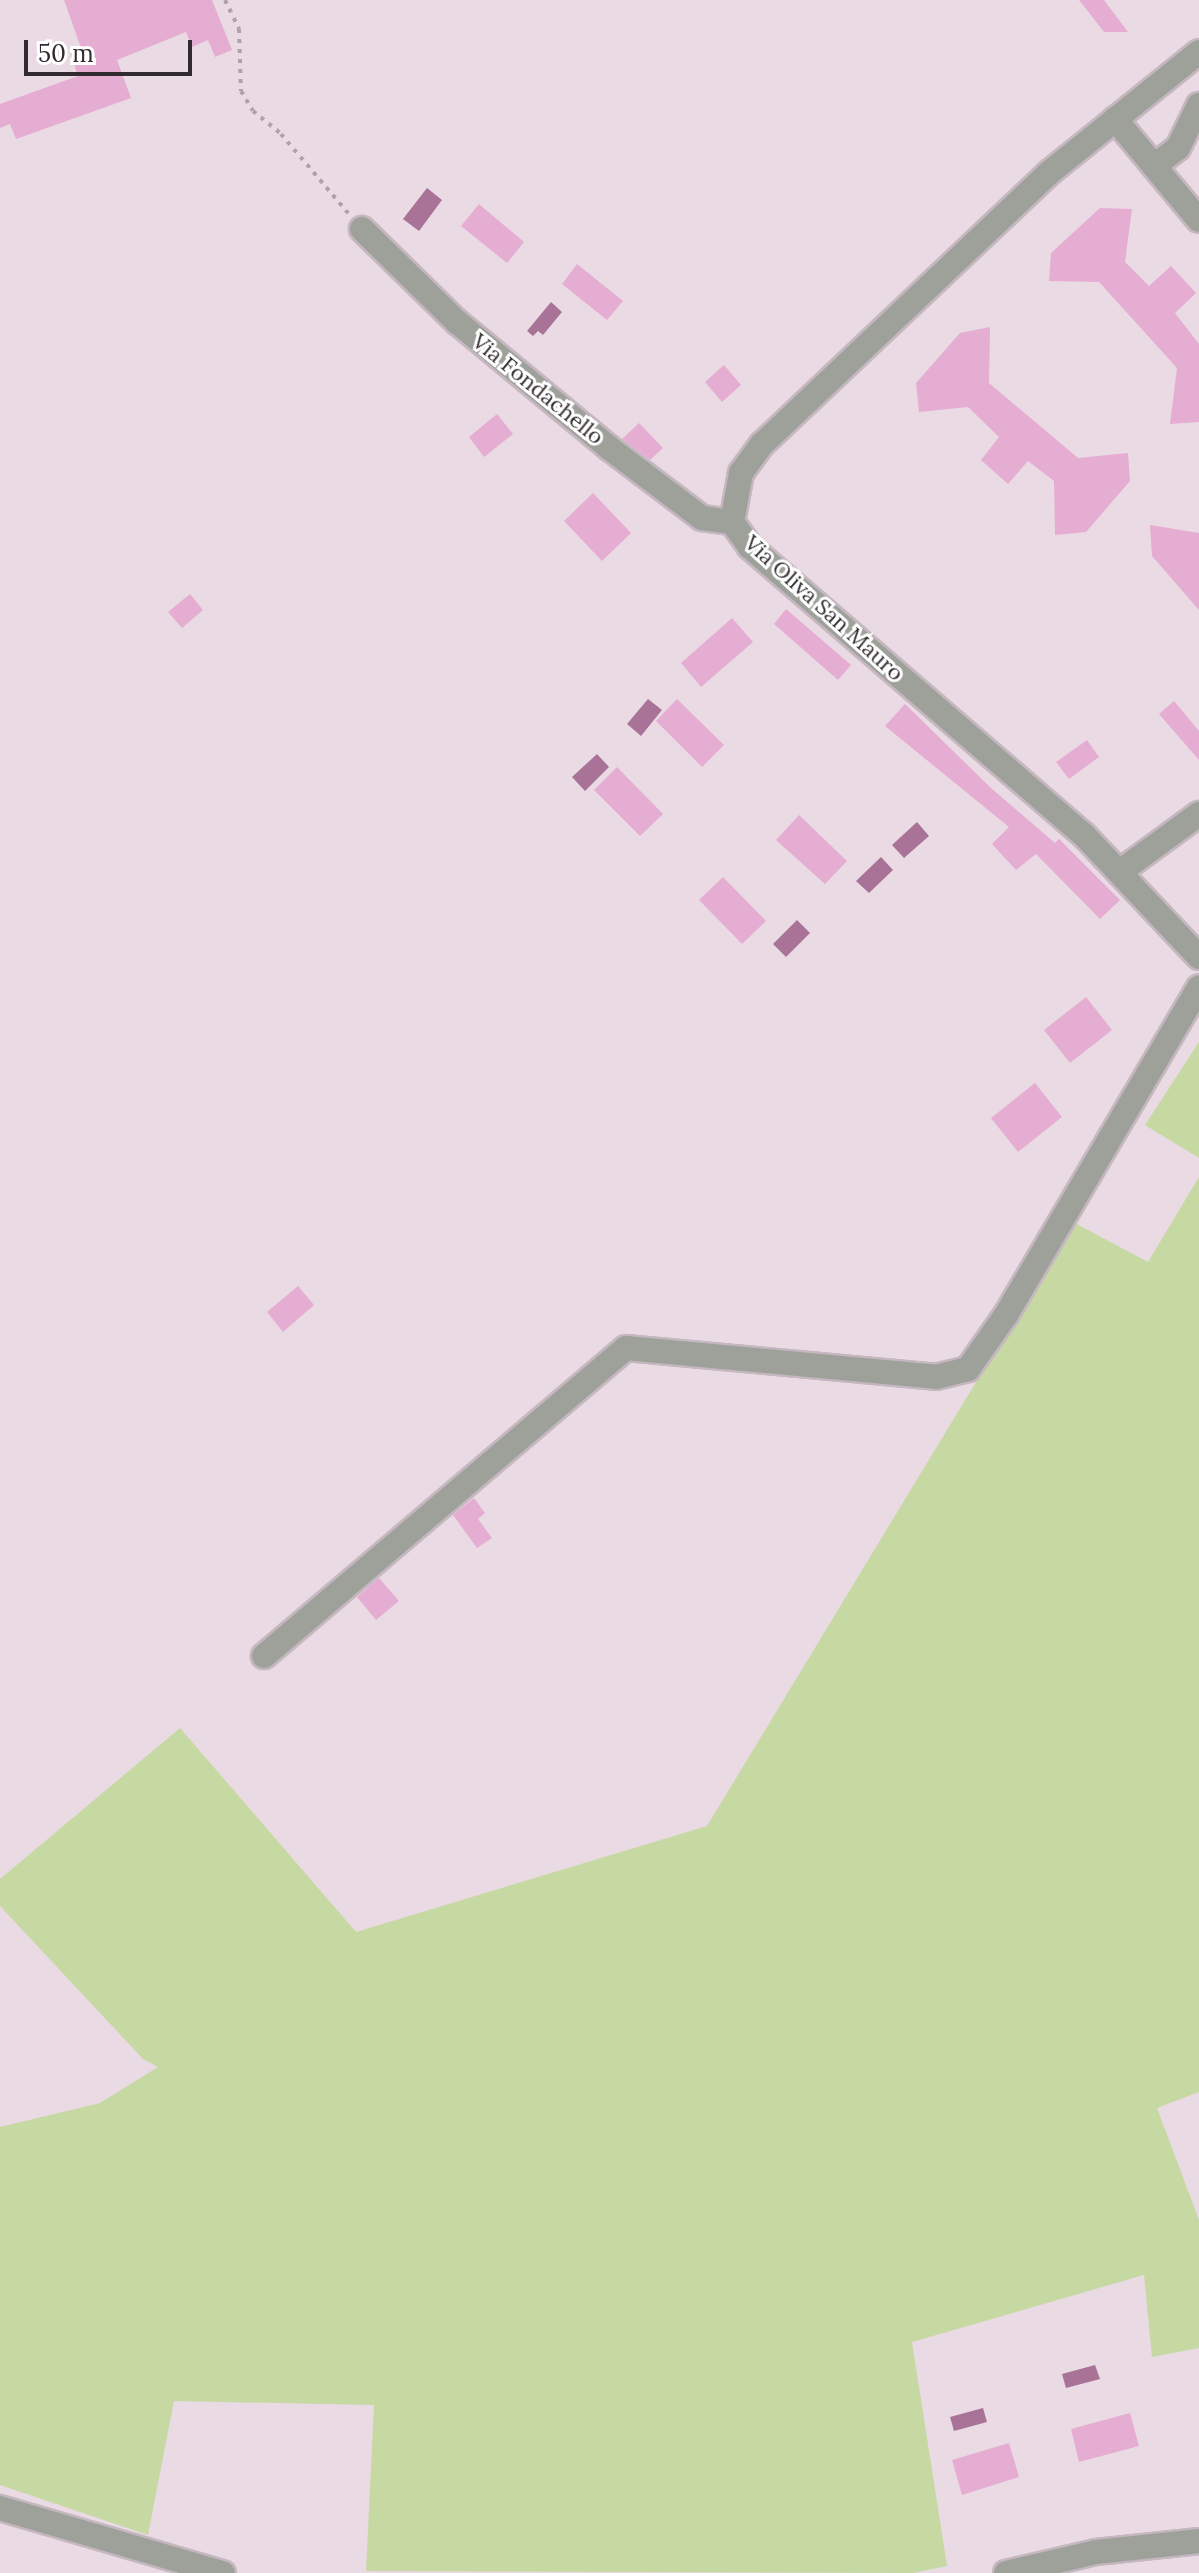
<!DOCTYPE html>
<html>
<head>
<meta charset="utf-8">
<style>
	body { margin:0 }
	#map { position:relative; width:1199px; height:2573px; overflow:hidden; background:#eadae4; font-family:Lora,serif }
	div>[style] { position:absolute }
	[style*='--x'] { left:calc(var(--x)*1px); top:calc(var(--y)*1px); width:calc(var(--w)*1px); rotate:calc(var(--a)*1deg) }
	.green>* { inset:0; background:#c6d9a2 }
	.water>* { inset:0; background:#a87396 }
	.building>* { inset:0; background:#e5add2 }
	.path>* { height:4px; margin-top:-2px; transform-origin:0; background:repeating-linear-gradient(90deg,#aea1a9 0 4px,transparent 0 10px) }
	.roads { filter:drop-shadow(2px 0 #c5b7c0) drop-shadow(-2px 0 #c5b7c0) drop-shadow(0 2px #c5b7c0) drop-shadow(0 -2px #c5b7c0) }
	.minor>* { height:24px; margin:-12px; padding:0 12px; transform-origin:12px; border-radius:12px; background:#9ea19a }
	span { translate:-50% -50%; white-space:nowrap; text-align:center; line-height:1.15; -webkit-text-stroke:6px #fff; paint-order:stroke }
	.street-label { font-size:22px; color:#312b2f }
	.scale { position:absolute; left:24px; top:40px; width:168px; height:36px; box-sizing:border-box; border:4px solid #312b2f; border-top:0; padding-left:10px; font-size:24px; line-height:28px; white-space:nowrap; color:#312b2f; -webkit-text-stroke:6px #fff; paint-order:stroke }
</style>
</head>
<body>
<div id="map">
	<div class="green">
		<div style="clip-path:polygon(1199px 1042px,1199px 1158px,1145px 1125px)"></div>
		<div style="clip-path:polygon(1199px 1177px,1199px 2092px,1157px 2108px,1199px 2220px,1199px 2348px,1152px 2357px,1144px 2275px,912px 2342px,947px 2566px,913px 2573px,366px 2571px,374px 2405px,174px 2401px,148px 2535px,0 2485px,0 2127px,100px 2103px,158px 2067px,143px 2059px,0 1906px,0 1879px,180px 1728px,356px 1932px,707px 1826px,1073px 1222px,1148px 1262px)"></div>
	</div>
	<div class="water">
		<div style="clip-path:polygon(427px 188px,442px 200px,419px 231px,403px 219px)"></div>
		<div style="clip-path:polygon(551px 302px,562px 312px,543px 335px,538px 331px,533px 336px,527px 331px)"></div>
		<div style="clip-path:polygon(648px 699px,662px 710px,641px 736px,627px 724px)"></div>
		<div style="clip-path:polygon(597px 754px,609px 767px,585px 791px,572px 777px)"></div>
		<div style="clip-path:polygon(917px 822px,929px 836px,904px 858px,892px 845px)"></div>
		<div style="clip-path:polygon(881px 857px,893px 870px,869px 893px,856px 881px)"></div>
		<div style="clip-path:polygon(797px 920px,810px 933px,786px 957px,773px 944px)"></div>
		<div style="clip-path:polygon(1095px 2365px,1100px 2379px,1066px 2388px,1062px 2374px)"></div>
		<div style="clip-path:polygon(983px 2408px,987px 2422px,954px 2431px,950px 2417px)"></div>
	</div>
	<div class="building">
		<div style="clip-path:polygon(64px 0,212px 0,232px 50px,215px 57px,208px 40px,192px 47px,186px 32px,117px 60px,131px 98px,16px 139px,10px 124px,0 128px,0 104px,78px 76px,70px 52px,81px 48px)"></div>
		<div style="clip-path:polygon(1079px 0,1104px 0,1128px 32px,1104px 32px)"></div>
		<div style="clip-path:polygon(479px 204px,524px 242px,507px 263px,461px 226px)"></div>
		<div style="clip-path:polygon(1100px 208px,1132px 209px,1125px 262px,1149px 286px,1171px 266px,1196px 293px,1175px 313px,1199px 344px,1199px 422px,1170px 424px,1177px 368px,1099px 282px,1049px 281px,1051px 253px)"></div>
		<div style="clip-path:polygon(577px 264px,623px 301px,607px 320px,562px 284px)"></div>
		<div style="clip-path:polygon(990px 327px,989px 383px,1078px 458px,1128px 453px,1130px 481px,1086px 532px,1055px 535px,1054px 481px,1028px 461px,1008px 484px,981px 460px,999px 437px,968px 407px,919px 412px,916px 383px,960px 333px)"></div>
		<div style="clip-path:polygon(724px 365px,741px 385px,722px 402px,705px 382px)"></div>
		<div style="clip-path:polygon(497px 414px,513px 434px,484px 457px,469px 437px)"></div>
		<div style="clip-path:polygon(639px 423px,663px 448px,650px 460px,622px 439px)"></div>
		<div style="clip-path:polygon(593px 493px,631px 533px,602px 561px,564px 521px)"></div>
		<div style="clip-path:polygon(1150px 525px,1199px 533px,1199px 610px,1152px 556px)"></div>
		<div style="clip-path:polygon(190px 594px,203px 610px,182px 628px,168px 612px)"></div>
		<div style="clip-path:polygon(786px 609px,851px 665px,838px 680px,774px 624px)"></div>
		<div style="clip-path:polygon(732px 618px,753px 642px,701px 687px,681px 663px)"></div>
		<div style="clip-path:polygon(677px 699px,724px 745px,702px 767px,656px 721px)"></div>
		<div style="clip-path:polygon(1174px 701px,1199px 731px,1199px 760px,1159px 714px)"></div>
		<div style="clip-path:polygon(905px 704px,991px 788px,1055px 843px,1059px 839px,1120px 900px,1100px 919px,1036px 854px,1016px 870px,992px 844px,1009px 827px,885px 726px)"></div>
		<div style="clip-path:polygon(1087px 740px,1099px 757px,1069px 779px,1056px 762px)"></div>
		<div style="clip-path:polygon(617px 767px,663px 814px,640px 836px,594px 790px)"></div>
		<div style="clip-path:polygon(799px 815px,847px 861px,825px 884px,776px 840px)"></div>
		<div style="clip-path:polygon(723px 877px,766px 921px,742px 944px,699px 900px)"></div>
		<div style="clip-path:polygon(1086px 997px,1112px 1030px,1070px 1063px,1044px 1030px)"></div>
		<div style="clip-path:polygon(1035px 1083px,1062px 1117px,1018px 1152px,991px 1118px)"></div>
		<div style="clip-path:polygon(298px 1286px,314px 1305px,283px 1332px,267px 1312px)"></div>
		<div style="clip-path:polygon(474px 1498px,485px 1513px,478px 1519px,492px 1538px,477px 1548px,453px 1515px)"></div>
		<div style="clip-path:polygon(379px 1578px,399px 1601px,376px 1620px,357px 1597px)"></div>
		<div style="clip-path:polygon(1130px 2413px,1139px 2446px,1079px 2462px,1071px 2429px)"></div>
		<div style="clip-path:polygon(1009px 2443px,1019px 2477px,962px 2495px,952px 2460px)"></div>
	</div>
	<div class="path">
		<div style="--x:225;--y:0;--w:32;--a:64"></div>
		<div style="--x:239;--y:29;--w:62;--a:88.2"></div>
		<div style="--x:241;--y:91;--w:23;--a:59"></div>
		<div style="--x:253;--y:111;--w:36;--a:39"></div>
		<div style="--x:281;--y:134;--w:104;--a:49.7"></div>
	</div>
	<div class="roads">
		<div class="minor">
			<div style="--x:1199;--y:52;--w:193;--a:141.1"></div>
			<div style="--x:1049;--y:173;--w:395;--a:136.6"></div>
			<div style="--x:762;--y:444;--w:36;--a:126"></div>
			<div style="--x:741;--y:473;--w:50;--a:100.4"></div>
			<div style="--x:732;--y:522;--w:31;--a:54"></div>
			<div style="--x:750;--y:547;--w:440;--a:40.8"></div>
			<div style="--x:1083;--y:834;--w:169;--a:46.7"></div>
			<div style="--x:1115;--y:119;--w:131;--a:50.3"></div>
			<div style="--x:1154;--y:166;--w:30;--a:-37"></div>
			<div style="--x:1178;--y:148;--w:48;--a:-64"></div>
			<div style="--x:362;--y:229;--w:133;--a:44.4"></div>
			<div style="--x:457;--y:322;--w:196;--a:39.6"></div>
			<div style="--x:608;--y:447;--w:118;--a:37.1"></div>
			<div style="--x:702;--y:518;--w:30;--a:8"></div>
			<div style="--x:1121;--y:871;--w:97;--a:-36.2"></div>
			<div style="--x:264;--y:1656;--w:475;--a:-40.4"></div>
			<div style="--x:626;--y:1348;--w:311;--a:5.3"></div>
			<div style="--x:936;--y:1377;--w:33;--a:-14"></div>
			<div style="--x:968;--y:1369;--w:66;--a:-54.9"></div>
			<div style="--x:1006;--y:1315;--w:380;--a:-59.5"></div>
			<div style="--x:0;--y:2508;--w:232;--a:16.3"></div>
			<div style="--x:1006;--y:2573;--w:92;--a:-13.1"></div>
			<div style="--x:1096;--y:2552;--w:104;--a:-6.1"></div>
		</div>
	</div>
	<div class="street-label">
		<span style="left:538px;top:389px;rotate:39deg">Via Fondachello</span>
		<span style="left:824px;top:608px;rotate:42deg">Via Oliva San Mauro</span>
	</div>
	<div class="scale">50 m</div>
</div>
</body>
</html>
